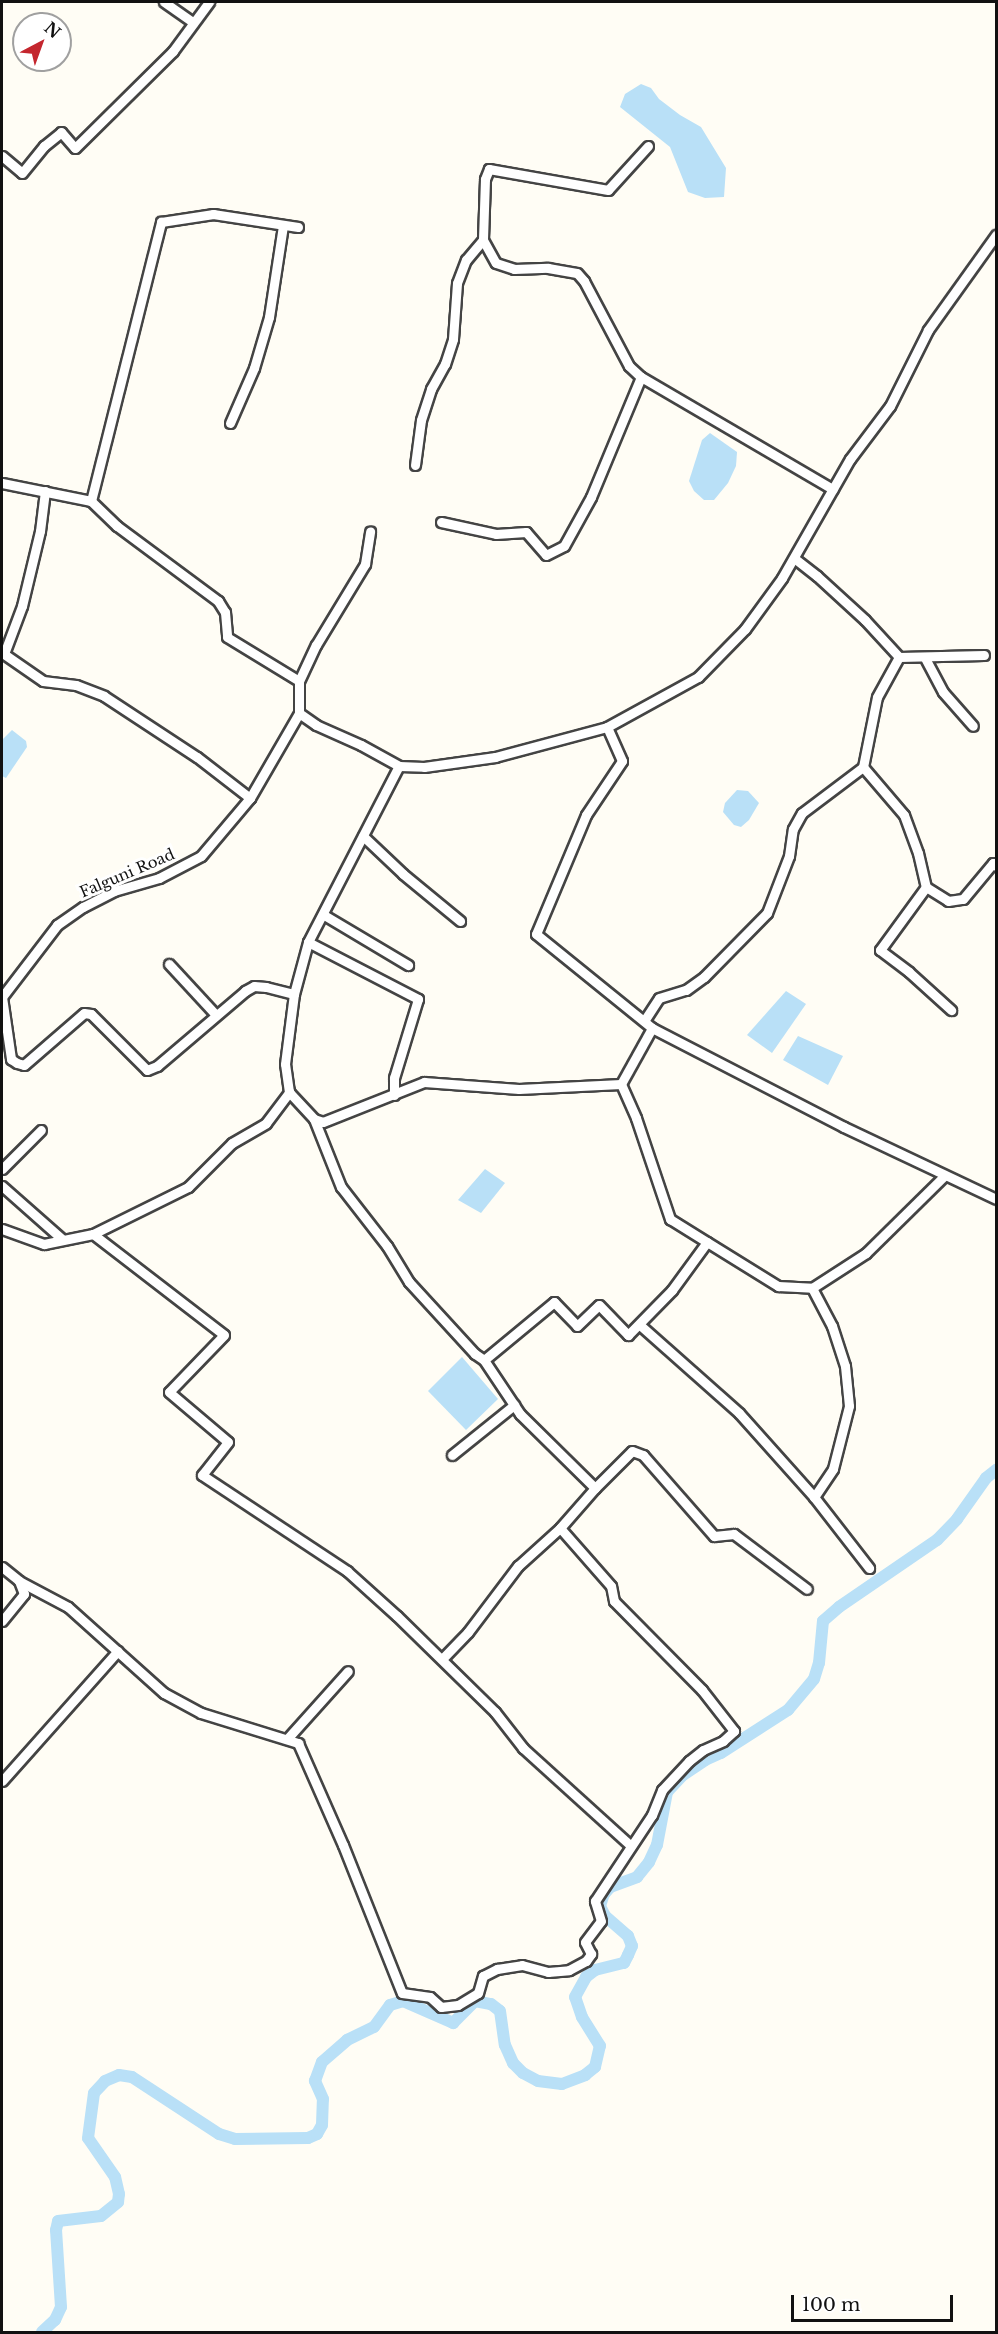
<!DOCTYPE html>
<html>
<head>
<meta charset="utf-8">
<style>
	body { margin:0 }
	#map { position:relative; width:998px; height:2334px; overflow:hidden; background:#fffdf5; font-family:"Libre Baskerville",serif }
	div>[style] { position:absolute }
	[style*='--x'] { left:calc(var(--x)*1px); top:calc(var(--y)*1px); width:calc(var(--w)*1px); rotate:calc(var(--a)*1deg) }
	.water>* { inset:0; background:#b9e0f7 }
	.canal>* { height:12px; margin:-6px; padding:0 6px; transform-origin:6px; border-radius:6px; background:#b9e0f7 }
	.roads { filter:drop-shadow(2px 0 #444) drop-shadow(-2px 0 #444) drop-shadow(0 2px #444) drop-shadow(0 -2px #444) }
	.street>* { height:9px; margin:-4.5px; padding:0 4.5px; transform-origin:4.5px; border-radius:4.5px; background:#fff }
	span { translate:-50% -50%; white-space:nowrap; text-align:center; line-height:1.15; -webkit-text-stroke:6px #fff; paint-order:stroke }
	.street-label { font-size:15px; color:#111 }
	.frame { position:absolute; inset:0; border:3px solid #111; pointer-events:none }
	.north { position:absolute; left:12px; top:12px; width:60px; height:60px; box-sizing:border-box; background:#fff; border:2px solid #a0a0a0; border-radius:50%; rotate:41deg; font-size:16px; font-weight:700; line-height:24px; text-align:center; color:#111 }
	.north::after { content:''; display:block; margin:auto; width:21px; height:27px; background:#c4262e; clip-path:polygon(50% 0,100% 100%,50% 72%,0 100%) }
	.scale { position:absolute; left:791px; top:2295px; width:162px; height:27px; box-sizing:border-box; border:3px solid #111; border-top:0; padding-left:8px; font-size:18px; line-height:21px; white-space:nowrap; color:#111; -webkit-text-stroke:4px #fff; paint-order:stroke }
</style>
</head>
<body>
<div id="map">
	<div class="water">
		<div style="clip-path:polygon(641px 84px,651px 88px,659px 99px,680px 115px,701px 127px,726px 168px,724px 197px,705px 198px,688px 192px,670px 147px,620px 107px,625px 94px)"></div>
		<div style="clip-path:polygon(710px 433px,737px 452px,736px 466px,728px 483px,714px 500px,704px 500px,694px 491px,689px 481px,702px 440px)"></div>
		<div style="clip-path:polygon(12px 730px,26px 741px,27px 747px,6px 778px,2px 776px,2px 740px)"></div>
		<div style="clip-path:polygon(737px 790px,748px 791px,759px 803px,749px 820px,741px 827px,734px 825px,723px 812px,725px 803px)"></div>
		<div style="clip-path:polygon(786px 991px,806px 1004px,772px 1053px,747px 1035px)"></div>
		<div style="clip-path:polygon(798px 1036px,843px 1056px,828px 1085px,783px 1060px)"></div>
		<div style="clip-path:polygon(485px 1169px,505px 1183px,481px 1213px,458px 1200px)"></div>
		<div style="clip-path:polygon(462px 1357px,498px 1399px,466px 1430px,428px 1391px)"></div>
	</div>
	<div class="canal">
		<div style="--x:42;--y:2332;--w:18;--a:-43"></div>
		<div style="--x:55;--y:2320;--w:14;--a:-65"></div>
		<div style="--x:61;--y:2307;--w:77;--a:-93.7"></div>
		<div style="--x:56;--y:2230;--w:9;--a:-77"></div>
		<div style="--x:58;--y:2221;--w:43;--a:-6.6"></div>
		<div style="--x:101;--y:2216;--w:22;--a:-39"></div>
		<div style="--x:118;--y:2202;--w:8;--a:-83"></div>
		<div style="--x:119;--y:2194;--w:17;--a:-103"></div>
		<div style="--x:115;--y:2177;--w:47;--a:-124.7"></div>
		<div style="--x:88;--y:2138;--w:45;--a:-82.4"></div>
		<div style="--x:94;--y:2093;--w:16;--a:-47"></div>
		<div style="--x:105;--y:2081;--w:15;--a:-23"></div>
		<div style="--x:119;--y:2075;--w:13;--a:9"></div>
		<div style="--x:132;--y:2077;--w:104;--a:33.2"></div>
		<div style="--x:219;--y:2134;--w:17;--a:17"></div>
		<div style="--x:235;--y:2139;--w:73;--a:-0.8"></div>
		<div style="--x:308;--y:2138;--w:10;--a:-24"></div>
		<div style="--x:317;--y:2134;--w:10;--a:-61"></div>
		<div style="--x:322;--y:2125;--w:26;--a:-88"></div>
		<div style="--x:323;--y:2099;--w:20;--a:-114"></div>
		<div style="--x:315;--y:2081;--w:20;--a:-70"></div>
		<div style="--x:322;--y:2062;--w:33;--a:-41"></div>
		<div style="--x:347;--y:2040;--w:30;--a:-26"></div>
		<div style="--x:374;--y:2027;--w:27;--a:-54"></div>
		<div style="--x:390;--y:2005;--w:14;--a:-17"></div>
		<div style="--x:403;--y:2001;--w:55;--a:23.7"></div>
		<div style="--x:453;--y:2023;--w:31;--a:-45"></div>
		<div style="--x:475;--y:2001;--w:16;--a:11"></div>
		<div style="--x:491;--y:2004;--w:11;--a:38"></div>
		<div style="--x:500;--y:2011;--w:34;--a:82"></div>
		<div style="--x:505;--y:2045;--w:20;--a:66"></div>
		<div style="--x:513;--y:2063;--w:14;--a:45"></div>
		<div style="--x:523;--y:2073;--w:17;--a:28"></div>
		<div style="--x:538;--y:2081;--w:24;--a:7"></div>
		<div style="--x:562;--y:2084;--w:25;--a:-21"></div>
		<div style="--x:585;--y:2075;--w:13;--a:-39"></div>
		<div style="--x:595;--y:2067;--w:22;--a:-77"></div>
		<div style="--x:600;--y:2046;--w:34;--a:-122"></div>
		<div style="--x:582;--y:2017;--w:21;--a:-109"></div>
		<div style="--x:575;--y:1997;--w:23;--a:-61"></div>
		<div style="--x:586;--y:1977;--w:11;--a:-38"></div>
		<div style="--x:595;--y:1970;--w:30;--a:-14"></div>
		<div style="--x:624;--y:1963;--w:9;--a:-63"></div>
		<div style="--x:628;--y:1955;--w:10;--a:-66"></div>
		<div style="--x:632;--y:1946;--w:11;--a:-112"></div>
		<div style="--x:628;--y:1936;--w:30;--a:-139"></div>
		<div style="--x:605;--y:1916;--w:11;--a:-117"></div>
		<div style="--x:600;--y:1906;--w:13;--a:-72"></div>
		<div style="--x:604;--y:1894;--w:9;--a:-49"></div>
		<div style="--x:610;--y:1887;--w:29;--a:-20"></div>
		<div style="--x:637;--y:1877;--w:19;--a:-51"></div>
		<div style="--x:649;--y:1862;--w:19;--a:-65"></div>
		<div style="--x:657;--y:1845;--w:54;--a:-79.3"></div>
		<div style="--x:667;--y:1792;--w:23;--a:-47"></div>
		<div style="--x:683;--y:1775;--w:27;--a:-34"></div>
		<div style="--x:705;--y:1760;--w:17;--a:-24"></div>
		<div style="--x:721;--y:1753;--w:80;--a:-32.7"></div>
		<div style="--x:788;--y:1710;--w:40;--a:-50"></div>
		<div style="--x:814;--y:1679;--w:17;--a:-73"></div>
		<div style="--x:819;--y:1663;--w:42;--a:-84.6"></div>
		<div style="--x:823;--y:1621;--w:21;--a:-41"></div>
		<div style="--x:839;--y:1607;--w:119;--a:-34.4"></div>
		<div style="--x:937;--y:1540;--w:29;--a:-46"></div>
		<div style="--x:957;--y:1519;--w:50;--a:-54.7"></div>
		<div style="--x:986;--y:1478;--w:13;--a:-39"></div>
	</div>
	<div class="roads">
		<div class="street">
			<div style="--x:164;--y:2;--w:35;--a:35"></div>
			<div style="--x:648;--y:146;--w:59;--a:132.3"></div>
			<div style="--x:608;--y:190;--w:121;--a:-170"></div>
			<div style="--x:489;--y:169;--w:11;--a:112"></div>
			<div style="--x:485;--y:179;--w:61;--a:91.9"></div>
			<div style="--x:483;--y:240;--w:26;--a:61"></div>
			<div style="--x:496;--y:263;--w:19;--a:18"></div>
			<div style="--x:514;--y:269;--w:34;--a:-2"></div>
			<div style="--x:548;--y:268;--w:29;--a:10"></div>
			<div style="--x:577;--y:273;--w:11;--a:49"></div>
			<div style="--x:584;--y:281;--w:96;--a:62.1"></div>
			<div style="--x:629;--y:366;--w:16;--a:43"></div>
			<div style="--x:641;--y:377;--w:222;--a:30.3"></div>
			<div style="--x:2;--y:156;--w:26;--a:40"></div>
			<div style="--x:22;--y:173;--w:35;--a:-51"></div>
			<div style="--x:44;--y:146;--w:22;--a:-39"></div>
			<div style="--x:61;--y:132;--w:21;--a:49"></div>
			<div style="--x:75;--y:148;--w:138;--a:-44.7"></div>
			<div style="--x:173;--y:51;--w:61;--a:-53.7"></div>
			<div style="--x:230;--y:423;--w:60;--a:-66.4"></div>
			<div style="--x:254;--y:368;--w:53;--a:-73.6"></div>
			<div style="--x:269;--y:317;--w:93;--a:-81.3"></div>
			<div style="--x:415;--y:465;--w:45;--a:-82.4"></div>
			<div style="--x:421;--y:420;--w:33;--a:-72"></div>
			<div style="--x:431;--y:389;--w:29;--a:-61"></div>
			<div style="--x:445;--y:364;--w:26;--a:-72"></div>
			<div style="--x:453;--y:339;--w:56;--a:-85.9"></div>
			<div style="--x:457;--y:283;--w:25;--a:-69"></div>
			<div style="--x:466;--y:260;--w:26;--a:-50"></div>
			<div style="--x:2;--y:483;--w:91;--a:11.4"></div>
			<div style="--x:91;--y:501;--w:36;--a:44"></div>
			<div style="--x:117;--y:526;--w:126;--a:36.6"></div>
			<div style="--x:218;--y:601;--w:13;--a:58"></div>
			<div style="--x:225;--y:612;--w:25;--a:85"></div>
			<div style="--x:227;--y:637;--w:84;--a:31.4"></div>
			<div style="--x:299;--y:681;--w:32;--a:90"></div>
			<div style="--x:299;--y:713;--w:21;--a:35"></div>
			<div style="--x:316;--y:725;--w:49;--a:24"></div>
			<div style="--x:361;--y:745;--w:43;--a:28.9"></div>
			<div style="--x:45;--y:491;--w:40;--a:97.1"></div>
			<div style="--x:40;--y:531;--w:77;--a:103.5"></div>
			<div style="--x:22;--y:606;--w:51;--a:110.6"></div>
			<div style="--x:4;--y:654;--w:47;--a:34.7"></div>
			<div style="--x:43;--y:681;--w:33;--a:7"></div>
			<div style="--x:76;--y:685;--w:30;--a:21"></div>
			<div style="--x:104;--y:696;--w:111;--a:33.3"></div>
			<div style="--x:197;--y:757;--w:67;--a:37.7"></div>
			<div style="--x:91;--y:501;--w:288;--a:-75.9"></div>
			<div style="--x:161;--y:222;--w:53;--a:-8.7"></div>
			<div style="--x:213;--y:214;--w:86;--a:8.7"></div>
			<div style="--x:441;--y:522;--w:56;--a:12.3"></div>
			<div style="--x:496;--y:534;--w:30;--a:-4"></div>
			<div style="--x:526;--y:532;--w:30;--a:49"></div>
			<div style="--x:546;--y:555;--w:20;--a:-27"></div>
			<div style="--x:564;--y:546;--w:56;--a:-61.1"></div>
			<div style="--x:591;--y:497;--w:130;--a:-67.4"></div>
			<div style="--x:794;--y:558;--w:29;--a:38"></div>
			<div style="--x:817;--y:576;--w:65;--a:42.5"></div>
			<div style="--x:865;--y:620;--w:50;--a:47.4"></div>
			<div style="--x:899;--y:657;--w:85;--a:-1.3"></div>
			<div style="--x:925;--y:658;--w:38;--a:62"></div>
			<div style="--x:943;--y:692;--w:45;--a:48.6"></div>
			<div style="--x:299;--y:681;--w:40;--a:-65"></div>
			<div style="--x:316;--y:645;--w:95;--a:-58.8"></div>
			<div style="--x:365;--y:564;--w:33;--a:-81"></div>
			<div style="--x:607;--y:727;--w:37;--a:66"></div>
			<div style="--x:622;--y:761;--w:65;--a:123.7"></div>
			<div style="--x:586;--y:815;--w:129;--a:112.8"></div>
			<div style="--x:536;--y:934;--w:149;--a:39"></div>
			<div style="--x:652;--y:1028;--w:216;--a:27.3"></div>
			<div style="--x:844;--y:1127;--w:168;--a:25.3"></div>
			<div style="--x:863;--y:767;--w:63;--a:49.5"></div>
			<div style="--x:904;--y:815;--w:40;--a:69.8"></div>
			<div style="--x:918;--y:853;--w:35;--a:77"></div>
			<div style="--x:926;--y:887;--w:78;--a:126.1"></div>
			<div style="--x:880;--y:950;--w:36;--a:37"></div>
			<div style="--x:909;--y:972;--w:57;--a:42.1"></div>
			<div style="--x:363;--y:836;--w:55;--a:43.5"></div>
			<div style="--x:403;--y:874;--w:74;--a:39.5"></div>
			<div style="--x:926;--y:887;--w:26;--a:32"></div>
			<div style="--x:948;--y:901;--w:15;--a:-8"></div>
			<div style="--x:963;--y:899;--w:47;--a:-50.2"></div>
			<div style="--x:993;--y:863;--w:4;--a:45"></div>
			<div style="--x:324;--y:915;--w:98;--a:30.8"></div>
			<div style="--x:308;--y:942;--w:124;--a:27.4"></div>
			<div style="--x:418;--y:999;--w:83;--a:106.9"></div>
			<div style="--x:394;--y:1078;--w:17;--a:90"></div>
			<div style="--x:169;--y:964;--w:69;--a:47.3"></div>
			<div style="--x:2;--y:997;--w:91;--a:-52.6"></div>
			<div style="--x:57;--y:925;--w:32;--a:-35"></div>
			<div style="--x:83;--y:907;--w:35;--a:-27"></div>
			<div style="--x:114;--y:891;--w:47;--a:-16.1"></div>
			<div style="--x:159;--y:878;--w:47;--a:-27.6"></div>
			<div style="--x:201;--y:856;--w:76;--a:-49.8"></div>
			<div style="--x:250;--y:798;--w:98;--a:-60"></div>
			<div style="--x:2;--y:997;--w:63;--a:81.7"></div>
			<div style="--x:11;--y:1059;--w:7;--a:34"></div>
			<div style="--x:17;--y:1063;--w:7;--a:16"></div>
			<div style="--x:24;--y:1065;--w:79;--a:-40.9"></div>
			<div style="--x:84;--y:1013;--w:7;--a:8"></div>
			<div style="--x:91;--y:1014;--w:79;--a:45"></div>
			<div style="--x:147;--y:1070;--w:11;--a:-22"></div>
			<div style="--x:157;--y:1066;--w:116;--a:-40.4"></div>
			<div style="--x:245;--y:991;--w:10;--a:-29"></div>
			<div style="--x:254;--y:986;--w:12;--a:5"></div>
			<div style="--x:266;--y:987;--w:29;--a:14"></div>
			<div style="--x:644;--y:1021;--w:27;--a:-57"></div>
			<div style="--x:659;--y:998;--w:28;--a:-17"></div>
			<div style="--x:686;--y:990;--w:22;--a:-36"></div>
			<div style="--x:704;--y:977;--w:90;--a:-45.5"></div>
			<div style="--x:767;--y:913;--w:61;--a:-68.9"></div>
			<div style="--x:789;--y:856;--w:27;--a:-82"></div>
			<div style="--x:793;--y:829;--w:18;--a:-61"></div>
			<div style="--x:802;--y:813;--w:76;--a:-37"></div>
			<div style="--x:863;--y:767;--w:71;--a:-78.7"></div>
			<div style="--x:877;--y:697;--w:46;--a:-61.2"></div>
			<div style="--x:621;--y:1084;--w:37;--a:66"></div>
			<div style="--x:636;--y:1118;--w:107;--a:71.4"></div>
			<div style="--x:670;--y:1219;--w:44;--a:31.9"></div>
			<div style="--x:289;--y:1092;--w:37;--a:47"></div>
			<div style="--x:314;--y:1119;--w:9;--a:18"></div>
			<div style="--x:323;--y:1122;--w:109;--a:-21.6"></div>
			<div style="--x:424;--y:1082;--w:95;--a:4.2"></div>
			<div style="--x:519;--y:1089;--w:102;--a:-2.8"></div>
			<div style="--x:621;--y:1084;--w:64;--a:-61"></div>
			<div style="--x:2;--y:1169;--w:55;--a:-45"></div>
			<div style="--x:2;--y:1186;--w:81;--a:41.5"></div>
			<div style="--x:2;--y:1229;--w:45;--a:19.7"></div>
			<div style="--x:44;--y:1244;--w:50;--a:-11.5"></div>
			<div style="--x:93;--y:1234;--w:106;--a:-26.3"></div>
			<div style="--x:188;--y:1187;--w:62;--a:-45"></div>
			<div style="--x:232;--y:1143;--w:39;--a:-30"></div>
			<div style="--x:266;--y:1123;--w:39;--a:-53"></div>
			<div style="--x:289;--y:1092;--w:28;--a:-98"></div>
			<div style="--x:285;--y:1064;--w:71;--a:-82.7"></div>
			<div style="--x:294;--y:994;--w:54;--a:-74.9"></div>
			<div style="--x:308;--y:942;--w:198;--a:-62.7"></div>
			<div style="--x:399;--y:766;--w:25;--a:2"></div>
			<div style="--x:424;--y:767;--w:72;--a:-8"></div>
			<div style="--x:495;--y:757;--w:116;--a:-15"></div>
			<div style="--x:607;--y:727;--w:104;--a:-28.8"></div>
			<div style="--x:698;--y:677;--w:67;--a:-45.6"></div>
			<div style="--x:745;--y:629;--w:63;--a:-54"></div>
			<div style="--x:782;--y:578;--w:137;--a:-60.3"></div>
			<div style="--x:850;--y:459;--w:66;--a:-53"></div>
			<div style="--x:890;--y:406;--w:85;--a:-63.4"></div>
			<div style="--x:928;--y:330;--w:117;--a:-54.4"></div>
			<div style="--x:93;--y:1234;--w:165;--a:37.6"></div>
			<div style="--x:224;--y:1335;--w:79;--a:134"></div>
			<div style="--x:169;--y:1392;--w:77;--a:40.3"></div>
			<div style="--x:228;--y:1442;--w:42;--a:128.2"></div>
			<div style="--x:202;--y:1475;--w:174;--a:33.5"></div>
			<div style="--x:347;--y:1571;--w:67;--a:42"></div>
			<div style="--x:397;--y:1616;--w:137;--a:44.4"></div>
			<div style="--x:495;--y:1712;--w:46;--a:52.1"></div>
			<div style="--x:523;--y:1748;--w:144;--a:42.2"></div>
			<div style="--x:812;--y:1288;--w:43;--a:62.2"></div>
			<div style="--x:832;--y:1326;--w:42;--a:72"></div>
			<div style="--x:845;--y:1366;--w:40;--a:84.3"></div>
			<div style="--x:849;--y:1406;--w:65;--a:104.3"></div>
			<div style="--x:833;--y:1469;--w:34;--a:124"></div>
			<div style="--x:640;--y:1325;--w:132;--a:41.6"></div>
			<div style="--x:739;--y:1413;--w:113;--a:48.2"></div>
			<div style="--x:814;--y:1497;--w:90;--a:52.2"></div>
			<div style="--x:484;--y:1360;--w:91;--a:-39.6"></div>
			<div style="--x:554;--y:1302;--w:33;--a:46"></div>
			<div style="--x:577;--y:1326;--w:30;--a:-44"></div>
			<div style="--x:599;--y:1305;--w:42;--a:46"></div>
			<div style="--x:628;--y:1335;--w:63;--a:-45.6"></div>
			<div style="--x:672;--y:1290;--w:59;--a:-53.9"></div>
			<div style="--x:707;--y:1242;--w:84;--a:31.8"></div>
			<div style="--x:778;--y:1286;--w:34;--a:3"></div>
			<div style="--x:812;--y:1288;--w:64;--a:-32.9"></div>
			<div style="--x:866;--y:1253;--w:110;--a:-44.6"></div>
			<div style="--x:452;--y:1455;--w:80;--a:-38.9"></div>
			<div style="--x:595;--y:1488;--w:52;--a:-45"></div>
			<div style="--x:632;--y:1451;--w:12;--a:20"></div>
			<div style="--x:643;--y:1455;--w:108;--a:48.8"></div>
			<div style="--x:714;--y:1536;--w:20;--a:-6"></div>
			<div style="--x:734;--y:1534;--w:91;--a:37"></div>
			<div style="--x:2;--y:1567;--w:22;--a:39"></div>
			<div style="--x:19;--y:1581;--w:55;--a:28"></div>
			<div style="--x:68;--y:1607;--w:129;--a:41.9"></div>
			<div style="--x:164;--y:1693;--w:42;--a:28.4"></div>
			<div style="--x:201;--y:1713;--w:102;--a:17.2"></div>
			<div style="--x:298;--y:1743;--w:111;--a:66.2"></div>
			<div style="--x:343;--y:1845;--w:159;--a:68.3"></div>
			<div style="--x:402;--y:1993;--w:28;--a:8"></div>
			<div style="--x:430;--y:1997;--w:15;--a:42"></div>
			<div style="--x:441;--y:2007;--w:17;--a:-7"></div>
			<div style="--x:458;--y:2005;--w:23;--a:-31"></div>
			<div style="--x:478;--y:1993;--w:18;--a:-74"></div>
			<div style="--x:483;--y:1976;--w:16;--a:-27"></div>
			<div style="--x:497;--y:1969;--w:25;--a:-9"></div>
			<div style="--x:522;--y:1965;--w:27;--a:15"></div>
			<div style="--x:548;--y:1972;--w:21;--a:-5"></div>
			<div style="--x:569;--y:1970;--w:19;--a:-28"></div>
			<div style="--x:586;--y:1961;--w:9;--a:-54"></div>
			<div style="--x:591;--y:1954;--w:13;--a:-117"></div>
			<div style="--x:585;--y:1942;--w:26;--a:-53"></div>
			<div style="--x:601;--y:1921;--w:21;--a:-107"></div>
			<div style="--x:595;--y:1901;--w:103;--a:-56.5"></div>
			<div style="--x:652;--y:1815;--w:27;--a:-68"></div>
			<div style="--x:662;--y:1790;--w:40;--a:-47"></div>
			<div style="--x:689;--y:1761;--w:18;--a:-38"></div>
			<div style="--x:703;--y:1750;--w:22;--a:-24"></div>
			<div style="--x:723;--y:1741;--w:15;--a:-42"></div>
			<div style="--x:734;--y:1731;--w:52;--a:-128"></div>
			<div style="--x:702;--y:1690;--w:125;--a:-134.7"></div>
			<div style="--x:614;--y:1601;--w:15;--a:-101"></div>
			<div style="--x:611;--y:1586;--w:77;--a:-131.3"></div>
			<div style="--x:560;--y:1528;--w:53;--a:-48.8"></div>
			<div style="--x:595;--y:1488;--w:105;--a:-135.4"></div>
			<div style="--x:520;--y:1414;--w:65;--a:-123.7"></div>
			<div style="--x:484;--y:1360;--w:11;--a:-146"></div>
			<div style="--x:475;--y:1354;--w:98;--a:-132.5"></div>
			<div style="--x:409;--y:1282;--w:42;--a:-121.4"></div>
			<div style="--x:387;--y:1246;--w:75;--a:-127.9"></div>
			<div style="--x:341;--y:1187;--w:73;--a:-111.7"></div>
			<div style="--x:2;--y:1621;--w:35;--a:-51"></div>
			<div style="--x:24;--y:1594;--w:14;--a:-111"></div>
			<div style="--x:442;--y:1659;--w:37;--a:-46"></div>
			<div style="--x:468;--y:1632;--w:83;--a:-52.9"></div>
			<div style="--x:518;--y:1566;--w:57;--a:-42.1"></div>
			<div style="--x:287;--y:1739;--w:91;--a:-48.1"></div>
			<div style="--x:2;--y:1781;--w:174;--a:-48.3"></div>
		</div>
	</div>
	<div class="street-label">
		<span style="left:127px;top:873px;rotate:-23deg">Falguni Road</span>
	</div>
	<div class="frame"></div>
	<div class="north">N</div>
	<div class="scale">100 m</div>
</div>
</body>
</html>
